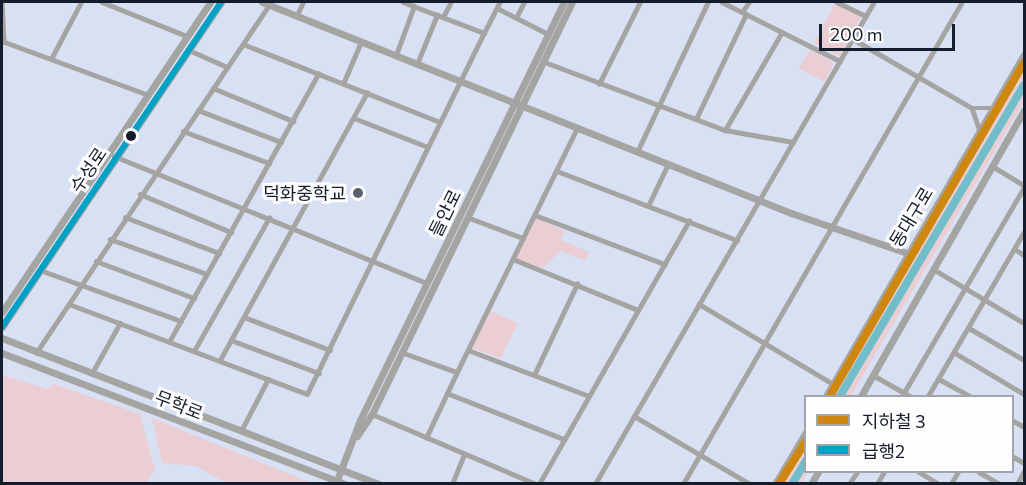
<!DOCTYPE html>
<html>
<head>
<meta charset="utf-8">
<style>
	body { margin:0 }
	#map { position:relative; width:1026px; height:485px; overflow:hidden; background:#d8e1f4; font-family:Commissioner,"Noto Sans KR",sans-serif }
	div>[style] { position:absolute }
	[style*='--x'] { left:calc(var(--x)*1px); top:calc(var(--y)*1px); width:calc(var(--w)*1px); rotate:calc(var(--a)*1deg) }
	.green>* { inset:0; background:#ebced3 }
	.river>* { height:8px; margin:-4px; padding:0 4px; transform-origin:4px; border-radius:4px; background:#71becb }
	.minor>* { height:4.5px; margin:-2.25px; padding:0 2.25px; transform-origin:2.25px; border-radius:2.25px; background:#a5a4a2 }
	.secondary>* { height:7px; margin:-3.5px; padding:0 3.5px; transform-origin:3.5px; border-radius:3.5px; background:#a4a4a3 }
	.rail>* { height:1.5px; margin-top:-0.75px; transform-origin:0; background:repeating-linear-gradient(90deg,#9fa1a6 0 9px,transparent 0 13.5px) }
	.bus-1>* { height:6px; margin:-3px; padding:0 3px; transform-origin:3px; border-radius:3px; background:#01a2c6 }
	.metro-1>* { height:8px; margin:-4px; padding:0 4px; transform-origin:4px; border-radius:4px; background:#cf870f }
	.dots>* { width:16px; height:16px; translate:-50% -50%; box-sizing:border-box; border:3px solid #fefefe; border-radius:50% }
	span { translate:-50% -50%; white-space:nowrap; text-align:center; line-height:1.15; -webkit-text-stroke:6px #fefefe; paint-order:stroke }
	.street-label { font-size:18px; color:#151c2b }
	.poi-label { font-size:18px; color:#151c2b }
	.right { translate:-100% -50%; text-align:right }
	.frame { position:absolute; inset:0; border:3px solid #151c2b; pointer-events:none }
	.legend { position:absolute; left:804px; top:395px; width:210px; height:78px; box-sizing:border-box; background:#fefefe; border:2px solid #a1a4aa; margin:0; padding:8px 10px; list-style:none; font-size:18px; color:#151c2b }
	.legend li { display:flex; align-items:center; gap:12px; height:30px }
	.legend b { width:30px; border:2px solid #a1a4aa }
	.scale { position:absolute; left:819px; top:24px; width:136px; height:27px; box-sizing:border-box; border:3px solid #151c2b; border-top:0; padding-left:8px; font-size:18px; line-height:21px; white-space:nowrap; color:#151c2b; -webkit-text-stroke:4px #fefefe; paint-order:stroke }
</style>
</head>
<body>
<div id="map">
	<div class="green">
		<div style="clip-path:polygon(835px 3px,861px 17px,840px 57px,814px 43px)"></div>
		<div style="clip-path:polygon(810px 49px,834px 63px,824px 82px,799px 68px)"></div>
		<div style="clip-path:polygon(1024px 64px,1024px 101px,851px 396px,832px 396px)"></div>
		<div style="clip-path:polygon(535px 218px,565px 231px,561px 240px,589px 252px,586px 261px,560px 251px,543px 268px,515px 258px)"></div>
		<div style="clip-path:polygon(491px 311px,518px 323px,501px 358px,472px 348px)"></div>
		<div style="clip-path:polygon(2px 375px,48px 389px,54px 384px,140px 414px,155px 470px,145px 483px,2px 483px)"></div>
		<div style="clip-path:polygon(152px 418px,312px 483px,227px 483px,195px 466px,162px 463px)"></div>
		<div style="clip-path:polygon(805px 441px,808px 472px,801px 483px,780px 483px)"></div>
	</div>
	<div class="river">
		<div style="--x:840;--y:396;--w:361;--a:-59.4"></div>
		<div style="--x:792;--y:484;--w:27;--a:-59"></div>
	</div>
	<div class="minor">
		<div style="--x:2;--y:2;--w:40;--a:87.1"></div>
		<div style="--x:102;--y:2;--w:92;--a:21.8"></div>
		<div style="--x:403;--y:2;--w:87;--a:20.9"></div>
		<div style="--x:484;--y:33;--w:35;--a:-63"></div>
		<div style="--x:722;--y:2;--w:132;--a:26.6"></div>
		<div style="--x:837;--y:2;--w:32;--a:26"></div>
		<div style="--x:497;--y:8;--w:57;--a:27"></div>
		<div style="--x:742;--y:12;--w:12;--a:-55"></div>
		<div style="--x:297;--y:15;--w:14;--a:-65"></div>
		<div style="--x:443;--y:17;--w:17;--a:-62"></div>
		<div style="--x:516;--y:18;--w:18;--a:-63"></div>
		<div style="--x:853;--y:39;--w:138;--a:30.1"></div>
		<div style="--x:972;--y:108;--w:21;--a:0"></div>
		<div style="--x:2;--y:41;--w:153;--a:20.2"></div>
		<div style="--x:243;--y:44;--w:212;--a:21.6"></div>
		<div style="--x:189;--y:50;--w:42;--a:24.1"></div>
		<div style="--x:396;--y:55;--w:52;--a:-69.8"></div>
		<div style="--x:51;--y:59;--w:64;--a:-62.2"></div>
		<div style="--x:542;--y:61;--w:196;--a:20.7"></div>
		<div style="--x:725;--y:130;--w:69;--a:10"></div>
		<div style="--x:417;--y:64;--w:53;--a:-67.8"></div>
		<div style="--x:343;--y:84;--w:46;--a:-66.8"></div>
		<div style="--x:599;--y:84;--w:92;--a:-63.4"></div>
		<div style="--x:213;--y:88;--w:87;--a:22.4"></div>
		<div style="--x:972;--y:108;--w:24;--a:71"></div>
		<div style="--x:198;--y:110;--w:89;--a:21.1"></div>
		<div style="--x:354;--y:118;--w:79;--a:21.4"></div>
		<div style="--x:696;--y:119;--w:116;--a:-64.5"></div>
		<div style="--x:725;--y:130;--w:113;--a:-59.8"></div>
		<div style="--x:183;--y:131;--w:92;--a:20.4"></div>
		<div style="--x:637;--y:152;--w:166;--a:-64.7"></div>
		<div style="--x:114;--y:156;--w:338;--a:22.1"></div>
		<div style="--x:992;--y:166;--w:37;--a:31"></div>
		<div style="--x:557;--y:171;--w:193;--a:21"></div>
		<div style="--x:140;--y:194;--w:99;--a:22.7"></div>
		<div style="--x:648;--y:206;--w:47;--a:-64.5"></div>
		<div style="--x:535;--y:215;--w:139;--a:20.7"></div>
		<div style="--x:125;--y:217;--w:101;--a:21"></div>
		<div style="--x:467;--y:217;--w:60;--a:20.6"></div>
		<div style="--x:110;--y:239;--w:103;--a:19.8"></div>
		<div style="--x:1015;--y:249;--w:11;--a:34"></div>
		<div style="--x:513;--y:259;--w:135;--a:22.2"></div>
		<div style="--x:96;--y:261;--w:105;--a:20.7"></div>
		<div style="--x:933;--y:269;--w:106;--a:30.7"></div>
		<div style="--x:40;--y:270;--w:150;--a:19.9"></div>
		<div style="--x:69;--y:304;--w:254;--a:20.7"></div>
		<div style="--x:307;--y:394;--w:402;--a:-63.9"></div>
		<div style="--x:699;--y:304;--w:156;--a:30.8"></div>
		<div style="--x:244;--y:317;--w:92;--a:21"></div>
		<div style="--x:969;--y:328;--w:64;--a:30.2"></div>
		<div style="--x:231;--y:340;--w:94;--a:20.6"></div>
		<div style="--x:169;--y:342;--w:307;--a:-60.9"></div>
		<div style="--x:468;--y:350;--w:129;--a:20.8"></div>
		<div style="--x:194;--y:351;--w:153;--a:-60.6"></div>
		<div style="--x:401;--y:352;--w:59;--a:19.7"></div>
		<div style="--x:457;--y:372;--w:272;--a:-63.8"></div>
		<div style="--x:36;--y:353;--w:419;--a:-56.2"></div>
		<div style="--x:955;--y:353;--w:80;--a:30.7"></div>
		<div style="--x:220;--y:360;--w:305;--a:-61.2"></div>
		<div style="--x:92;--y:373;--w:57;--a:-60.8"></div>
		<div style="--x:534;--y:375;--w:101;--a:-64.7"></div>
		<div style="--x:873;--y:375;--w:43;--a:29.6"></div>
		<div style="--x:939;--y:379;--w:35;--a:29"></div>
		<div style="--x:447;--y:393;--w:126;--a:21.5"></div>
		<div style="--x:902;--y:396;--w:242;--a:-59.7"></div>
		<div style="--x:928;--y:396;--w:190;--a:-59.7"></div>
		<div style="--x:372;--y:414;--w:178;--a:23.1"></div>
		<div style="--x:634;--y:416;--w:134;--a:30.4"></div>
		<div style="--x:1012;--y:420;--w:14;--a:30"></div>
		<div style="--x:242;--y:429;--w:56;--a:-62.5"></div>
		<div style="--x:426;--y:438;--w:73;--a:-64.8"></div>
		<div style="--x:1012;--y:456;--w:14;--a:30"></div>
		<div style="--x:919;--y:472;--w:23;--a:31"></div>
		<div style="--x:979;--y:472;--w:24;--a:30"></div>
		<div style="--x:452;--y:484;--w:32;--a:-68"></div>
		<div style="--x:539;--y:484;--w:303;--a:-60.3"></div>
		<div style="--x:595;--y:484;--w:557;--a:-59.94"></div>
		<div style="--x:683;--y:484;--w:557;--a:-59.94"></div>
		<div style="--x:849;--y:484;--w:14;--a:-56"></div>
		<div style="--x:877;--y:484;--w:14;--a:-60"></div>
		<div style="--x:951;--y:484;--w:14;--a:-60"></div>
		<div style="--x:1017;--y:484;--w:15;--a:-62"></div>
	</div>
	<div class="secondary">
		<div style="--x:262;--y:2;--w:570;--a:21.75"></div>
		<div style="--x:791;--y:213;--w:123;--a:19"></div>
		<div style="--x:2;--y:312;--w:373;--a:-56.1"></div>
		<div style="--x:2;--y:327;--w:392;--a:-56"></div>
		<div style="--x:2;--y:338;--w:404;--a:21.2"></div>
		<div style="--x:2;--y:353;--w:367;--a:20.9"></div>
		<div style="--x:826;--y:396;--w:395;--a:-59.9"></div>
		<div style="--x:861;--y:396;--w:329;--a:-60.3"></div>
		<div style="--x:357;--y:436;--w:27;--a:-56"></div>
		<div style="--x:372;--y:414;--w:458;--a:-64.1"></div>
		<div style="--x:337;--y:480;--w:64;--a:-69"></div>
		<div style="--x:360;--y:420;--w:465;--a:-64"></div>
		<div style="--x:775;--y:484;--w:61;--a:-59.2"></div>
		<div style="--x:811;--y:484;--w:14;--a:-60"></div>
	</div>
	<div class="rail">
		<div style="--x:833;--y:396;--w:380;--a:-59.8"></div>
		<div style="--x:781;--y:484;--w:48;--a:-58.6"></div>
	</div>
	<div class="bus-1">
		<div style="--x:2;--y:327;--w:392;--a:-56"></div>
	</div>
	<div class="metro-1">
		<div style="--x:830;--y:396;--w:385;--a:-59.8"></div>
		<div style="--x:779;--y:484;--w:51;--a:-57.9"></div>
	</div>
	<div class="dots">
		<div style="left:131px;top:136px;background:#151c2b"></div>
		<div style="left:358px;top:193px;background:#596171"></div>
	</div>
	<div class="street-label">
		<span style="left:88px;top:170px;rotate:-56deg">수성로</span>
		<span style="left:445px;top:213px;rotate:-64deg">들안로</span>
		<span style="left:911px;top:217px;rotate:-59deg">동대구로</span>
		<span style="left:179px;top:405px;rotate:21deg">무학로</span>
	</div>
	<div class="poi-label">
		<span class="right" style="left:346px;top:193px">덕화중학교</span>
	</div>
	<div class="frame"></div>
	<ul class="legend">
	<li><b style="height:8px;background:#cf870f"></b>지하철 3</li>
	<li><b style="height:8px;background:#01a2c6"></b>급행2</li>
	</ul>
	<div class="scale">200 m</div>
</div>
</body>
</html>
